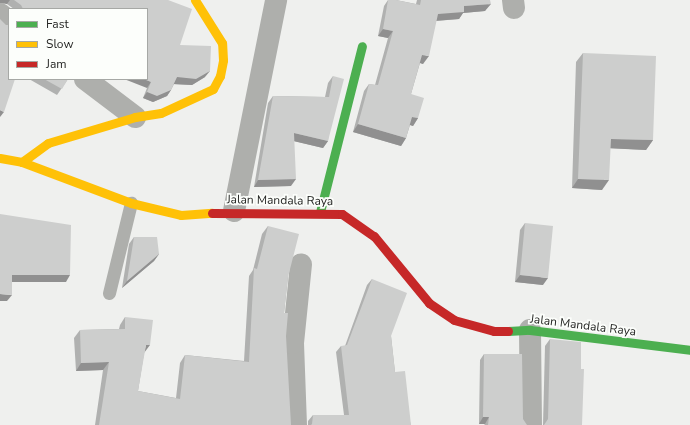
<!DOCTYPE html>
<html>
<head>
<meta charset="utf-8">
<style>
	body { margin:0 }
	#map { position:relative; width:690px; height:425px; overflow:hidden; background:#eff0ee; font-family:"Nunito Sans",sans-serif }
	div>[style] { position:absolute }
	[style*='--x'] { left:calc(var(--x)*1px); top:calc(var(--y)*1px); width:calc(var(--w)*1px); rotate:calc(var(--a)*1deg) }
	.lane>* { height:13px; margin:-6.5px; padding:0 6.5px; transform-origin:6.5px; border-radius:6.5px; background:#aeafac }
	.street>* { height:22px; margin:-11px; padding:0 11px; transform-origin:11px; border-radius:11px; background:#aeafac }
	.fast>* { height:9px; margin:-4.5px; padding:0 4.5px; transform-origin:4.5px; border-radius:4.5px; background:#4caf50 }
	.slow>* { height:9px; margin:-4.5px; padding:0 4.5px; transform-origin:4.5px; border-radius:4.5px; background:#ffc107 }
	.jam>* { height:9px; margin:-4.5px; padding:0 4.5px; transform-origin:4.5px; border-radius:4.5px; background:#c62828 }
	.wall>* { inset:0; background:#b0b1b0 }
	.shaded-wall>* { inset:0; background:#909090 }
	.building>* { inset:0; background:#cdcecd }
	span { translate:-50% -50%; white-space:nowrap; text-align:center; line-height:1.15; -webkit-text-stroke:3.5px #fcfefb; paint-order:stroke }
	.street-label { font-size:12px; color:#252624 }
	.legend { position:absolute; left:8px; top:8px; width:140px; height:72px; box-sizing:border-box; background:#fcfefb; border:1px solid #a6a8a5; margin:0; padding:5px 7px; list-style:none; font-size:12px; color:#252624 }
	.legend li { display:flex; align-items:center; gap:8px; height:20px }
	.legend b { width:20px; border:1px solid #a6a8a5 }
</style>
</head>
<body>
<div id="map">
	<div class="lane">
		<div style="--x:109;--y:293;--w:93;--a:-76.3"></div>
	</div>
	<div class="street">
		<div style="--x:513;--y:0;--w:8;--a:83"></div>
		<div style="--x:0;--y:14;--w:11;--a:38"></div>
		<div style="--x:85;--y:79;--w:63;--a:37.2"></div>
		<div style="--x:234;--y:211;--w:215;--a:-78.7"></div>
		<div style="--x:530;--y:330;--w:95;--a:89.4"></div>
		<div style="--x:296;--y:425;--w:82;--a:-92.1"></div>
		<div style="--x:293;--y:343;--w:79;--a:-84.2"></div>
	</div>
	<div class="fast">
		<div style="--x:320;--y:212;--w:171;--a:-75.8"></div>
		<div style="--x:508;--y:331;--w:22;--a:-3"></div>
		<div style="--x:530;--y:330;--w:161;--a:7.1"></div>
	</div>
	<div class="slow">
		<div style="--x:0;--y:158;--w:22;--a:10"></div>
		<div style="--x:22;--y:162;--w:116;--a:20.6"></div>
		<div style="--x:131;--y:203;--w:51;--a:13.5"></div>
		<div style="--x:181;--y:215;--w:31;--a:-4"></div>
		<div style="--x:22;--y:162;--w:32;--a:-36"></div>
		<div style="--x:48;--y:143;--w:91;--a:-16.6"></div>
		<div style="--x:135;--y:117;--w:26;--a:-9"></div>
		<div style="--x:161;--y:113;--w:57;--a:-24.8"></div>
		<div style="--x:213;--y:89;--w:15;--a:-62"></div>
		<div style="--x:220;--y:76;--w:16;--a:-79"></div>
		<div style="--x:223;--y:60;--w:17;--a:-93"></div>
		<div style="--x:222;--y:43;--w:51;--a:-122.1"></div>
	</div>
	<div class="jam">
		<div style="--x:212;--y:213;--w:130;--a:0.4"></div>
		<div style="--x:342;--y:214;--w:39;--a:35"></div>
		<div style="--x:374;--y:236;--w:87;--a:50.6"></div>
		<div style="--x:429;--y:303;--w:30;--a:34"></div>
		<div style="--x:454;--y:320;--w:41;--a:15.4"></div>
		<div style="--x:494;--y:331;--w:14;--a:0"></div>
	</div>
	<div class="wall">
		<div style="clip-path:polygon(0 0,168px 0,180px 45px,205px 77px,192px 85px,174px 84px,171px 90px,167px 96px,153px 102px,143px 98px,147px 88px,147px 9px,14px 9px,7px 4px)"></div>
		<div style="clip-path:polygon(388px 0,396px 0,416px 4px,417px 0,490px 0,485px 11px,463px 13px,459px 19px,436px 21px,423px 64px,420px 63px,411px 94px,418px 118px,413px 126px,410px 125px,406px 138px,401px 146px,353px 132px,364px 91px,369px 84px,375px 85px,388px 38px,378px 36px,384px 6px)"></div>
		<div style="clip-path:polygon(583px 53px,653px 140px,646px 150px,610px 148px,602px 190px,572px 188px,576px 62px)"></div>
		<div style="clip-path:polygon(333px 76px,328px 141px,323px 148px,294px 141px,291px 186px,254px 187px,268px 103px,273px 96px,325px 97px,328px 83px)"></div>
		<div style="clip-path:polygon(29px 79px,68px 79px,57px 95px)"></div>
		<div style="clip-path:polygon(525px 223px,543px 285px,515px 282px,520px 230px)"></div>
		<div style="clip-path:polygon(268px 226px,288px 277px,284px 313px,291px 425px,95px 425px,103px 370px,76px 371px,74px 338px,80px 330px,119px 329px,120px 325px,125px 317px,144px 353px,138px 391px,176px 398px,180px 363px,185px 355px,244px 361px,249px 276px,253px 270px,262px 234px)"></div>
		<div style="clip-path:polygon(134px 237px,159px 254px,154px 261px,122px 288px,129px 244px)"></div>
		<div style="clip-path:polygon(372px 279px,391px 336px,395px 372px,411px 425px,308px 425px,308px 421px,313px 415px,344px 415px,336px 352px,341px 346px,345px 346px,367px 285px)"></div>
		<div style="clip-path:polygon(550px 339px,581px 369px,582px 425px,543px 425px,545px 346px)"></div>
		<div style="clip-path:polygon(484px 354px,523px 419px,527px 425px,484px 425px,485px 424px,479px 424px,480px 360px)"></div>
	</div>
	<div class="shaded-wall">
		<div style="clip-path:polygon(0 0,10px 0,7px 4px,0 3px)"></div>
		<div style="clip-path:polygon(491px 4px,485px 11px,463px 13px,459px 19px,433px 21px,438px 14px,464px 6px)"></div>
		<div style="clip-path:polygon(383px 29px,393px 31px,388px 38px,378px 36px)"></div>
		<div style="clip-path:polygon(422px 55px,429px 56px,423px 64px,417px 62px)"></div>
		<div style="clip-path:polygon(210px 71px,205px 77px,192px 85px,172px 84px,177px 77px)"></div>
		<div style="clip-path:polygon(124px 79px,144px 79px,151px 82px,147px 88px)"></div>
		<div style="clip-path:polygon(171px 90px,167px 96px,153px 102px,143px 98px,147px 92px)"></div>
		<div style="clip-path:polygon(0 110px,4px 112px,0 117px)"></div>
		<div style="clip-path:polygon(412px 117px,418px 118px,413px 126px,407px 124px)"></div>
		<div style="clip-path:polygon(358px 124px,406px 138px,401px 146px,353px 132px)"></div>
		<div style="clip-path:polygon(294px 133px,328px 141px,323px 148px,289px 140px)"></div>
		<div style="clip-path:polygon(611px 139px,653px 140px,646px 150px,604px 148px)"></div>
		<div style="clip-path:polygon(296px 179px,291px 186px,254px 187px,258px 180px)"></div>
		<div style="clip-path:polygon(578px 179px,609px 180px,602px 190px,572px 188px)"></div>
		<div style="clip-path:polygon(159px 254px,154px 261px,122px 288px,127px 281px)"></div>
		<div style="clip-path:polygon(12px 275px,70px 275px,66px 282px,8px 282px)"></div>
		<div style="clip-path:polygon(520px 275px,548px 278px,543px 285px,515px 282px)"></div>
		<div style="clip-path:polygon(0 294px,12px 295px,7px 301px,0 301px)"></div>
		<div style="clip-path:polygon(146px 345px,150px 345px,144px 353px)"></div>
		<div style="clip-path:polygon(109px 362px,103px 370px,76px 371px,81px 363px)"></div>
		<div style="clip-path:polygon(483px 417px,489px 417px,485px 424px,479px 424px)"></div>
	</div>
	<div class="building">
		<div style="clip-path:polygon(14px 0,168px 0,192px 9px,180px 45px,211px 46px,210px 71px,196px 79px,177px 77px,171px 90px,157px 96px,147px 92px,151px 82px,144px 79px,147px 79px,147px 9px,23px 9px,21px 5px)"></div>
		<div style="clip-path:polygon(388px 0,396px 0,420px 5px,421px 0,490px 0,491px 4px,464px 6px,464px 12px,438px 14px,429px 56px,422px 55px,411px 94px,424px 98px,418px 118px,412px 117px,406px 138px,358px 124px,369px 84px,378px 85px,393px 31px,383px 29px)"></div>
		<div style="clip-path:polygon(0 19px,6px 25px,9px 25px,9px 79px,15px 79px,4px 112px,0 110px)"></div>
		<div style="clip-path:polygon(583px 53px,656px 56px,653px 140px,611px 139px,609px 180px,578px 179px)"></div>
		<div style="clip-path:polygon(333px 76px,344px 79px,328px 141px,294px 133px,296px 179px,258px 180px,273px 96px,329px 97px)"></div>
		<div style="clip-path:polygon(44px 79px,68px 79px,62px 89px)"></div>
		<div style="clip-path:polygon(0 214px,71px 225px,70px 275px,12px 275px,12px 295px,0 294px)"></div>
		<div style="clip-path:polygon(525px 223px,553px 226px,548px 278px,520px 275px)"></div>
		<div style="clip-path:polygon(268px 226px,299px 234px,288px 277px,284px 313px,288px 313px,286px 336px,291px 425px,99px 425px,109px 362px,81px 363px,80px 330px,125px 329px,125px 317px,153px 320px,150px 345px,146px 345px,138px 391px,180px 399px,185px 355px,249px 362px,254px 268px,257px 269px)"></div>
		<div style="clip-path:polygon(134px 237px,157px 237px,159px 254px,127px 281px)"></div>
		<div style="clip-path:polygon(372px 279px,407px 293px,391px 336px,395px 372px,405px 371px,411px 425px,311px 425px,312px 424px,313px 415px,349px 415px,341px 346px,347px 345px)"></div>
		<div style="clip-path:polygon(550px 339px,581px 342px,581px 369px,584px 369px,582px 425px,544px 425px,548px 419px)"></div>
		<div style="clip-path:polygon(484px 354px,522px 354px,523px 419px,527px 425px,488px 425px,489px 417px,483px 417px)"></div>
	</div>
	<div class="street-label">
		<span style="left:280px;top:201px;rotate:1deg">Jalan Mandala Raya</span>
		<span style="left:583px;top:326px;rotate:7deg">Jalan Mandala Raya</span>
	</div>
	<ul class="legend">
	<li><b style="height:5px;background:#4caf50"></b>Fast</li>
	<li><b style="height:5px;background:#ffc107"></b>Slow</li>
	<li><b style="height:5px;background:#c62828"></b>Jam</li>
	</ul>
</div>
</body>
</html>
